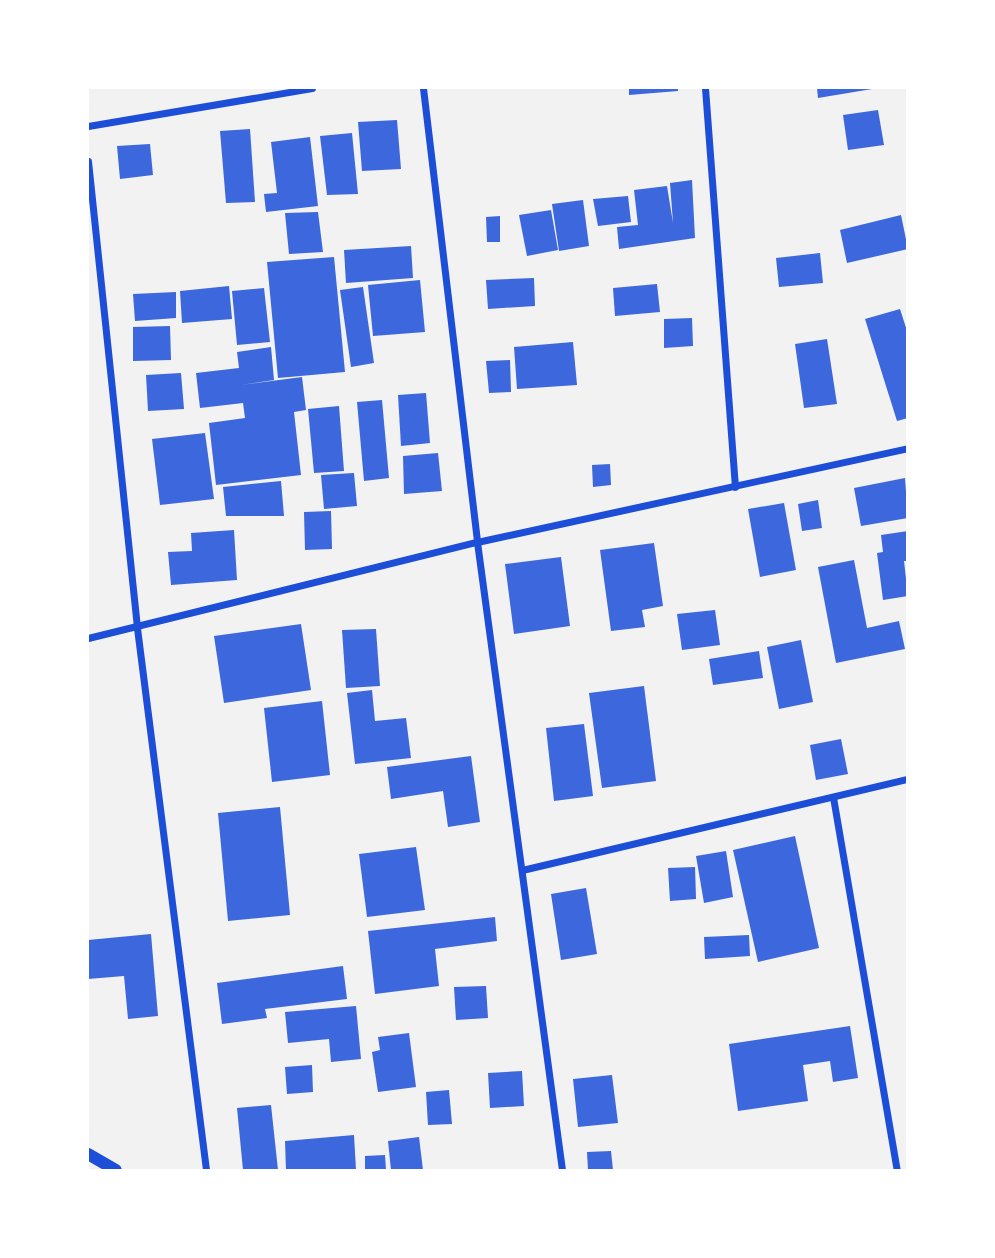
<!DOCTYPE html>
<html>
<head>
<meta charset="utf-8">
<style>
	body { margin:0 }
	#map { position:relative; width:995px; height:1258px; overflow:hidden; background:#f2f2f2; font-family:"Nunito Sans",sans-serif }
	div>[style] { position:absolute }
	[style*='--x'] { left:calc(var(--x)*1px); top:calc(var(--y)*1px); width:calc(var(--w)*1px); rotate:calc(var(--a)*1deg) }
	.building>* { inset:0; background:#3d67dc }
	.minor>* { height:7px; margin:-3.5px; padding:0 3.5px; transform-origin:3.5px; border-radius:3.5px; background:#1d4ed8 }
	.tertiary>* { height:12px; margin:-6px; padding:0 6px; transform-origin:6px; border-radius:6px; background:#1d4ed8 }
	span { translate:-50% -50%; white-space:nowrap; text-align:center; line-height:1.15; -webkit-text-stroke:7px #fff; paint-order:stroke }
	.frame { position:absolute; inset:0; border:89px solid #fff; pointer-events:none }
</style>
</head>
<body>
<div id="map">
	<div class="building">
		<div style="clip-path:polygon(629px 88px,678px 88px,678px 91px,629px 95px)"></div>
		<div style="clip-path:polygon(817px 88px,872px 88px,872px 89px,818px 98px)"></div>
		<div style="clip-path:polygon(878px 110px,884px 145px,848px 150px,843px 115px)"></div>
		<div style="clip-path:polygon(397px 120px,401px 169px,362px 171px,358px 122px)"></div>
		<div style="clip-path:polygon(250px 129px,255px 202px,226px 203px,220px 131px)"></div>
		<div style="clip-path:polygon(352px 133px,358px 194px,327px 195px,320px 136px)"></div>
		<div style="clip-path:polygon(310px 137px,318px 206px,266px 212px,264px 194px,277px 193px,271px 142px)"></div>
		<div style="clip-path:polygon(150px 144px,153px 175px,120px 179px,117px 146px)"></div>
		<div style="clip-path:polygon(692px 180px,695px 238px,619px 249px,617px 227px,638px 225px,634px 190px,667px 186px,673px 223px,670px 183px)"></div>
		<div style="clip-path:polygon(628px 196px,631px 222px,598px 226px,593px 199px)"></div>
		<div style="clip-path:polygon(583px 200px,589px 246px,559px 251px,552px 204px)"></div>
		<div style="clip-path:polygon(551px 210px,558px 250px,527px 256px,519px 215px)"></div>
		<div style="clip-path:polygon(318px 212px,323px 252px,289px 254px,285px 213px)"></div>
		<div style="clip-path:polygon(901px 215px,908px 249px,847px 263px,840px 230px)"></div>
		<div style="clip-path:polygon(500px 216px,500px 242px,487px 242px,486px 217px)"></div>
		<div style="clip-path:polygon(411px 246px,413px 278px,346px 283px,344px 250px)"></div>
		<div style="clip-path:polygon(820px 253px,823px 283px,779px 287px,776px 258px)"></div>
		<div style="clip-path:polygon(334px 257px,345px 372px,278px 378px,267px 262px)"></div>
		<div style="clip-path:polygon(534px 278px,535px 306px,488px 309px,486px 280px)"></div>
		<div style="clip-path:polygon(420px 280px,425px 332px,373px 336px,368px 285px)"></div>
		<div style="clip-path:polygon(657px 284px,660px 312px,615px 316px,613px 288px)"></div>
		<div style="clip-path:polygon(229px 286px,232px 319px,182px 323px,180px 291px)"></div>
		<div style="clip-path:polygon(363px 287px,374px 363px,351px 367px,340px 290px)"></div>
		<div style="clip-path:polygon(264px 288px,270px 342px,237px 345px,232px 291px)"></div>
		<div style="clip-path:polygon(176px 292px,176px 318px,135px 321px,133px 294px)"></div>
		<div style="clip-path:polygon(900px 309px,908px 334px,908px 418px,897px 421px,865px 319px)"></div>
		<div style="clip-path:polygon(692px 318px,693px 346px,664px 348px,664px 319px)"></div>
		<div style="clip-path:polygon(170px 326px,171px 360px,133px 361px,133px 327px)"></div>
		<div style="clip-path:polygon(827px 339px,837px 404px,804px 408px,795px 344px)"></div>
		<div style="clip-path:polygon(573px 342px,577px 385px,517px 389px,514px 347px)"></div>
		<div style="clip-path:polygon(271px 347px,274px 380px,240px 385px,302px 377px,306px 410px,294px 412px,301px 475px,216px 485px,209px 423px,245px 418px,243px 403px,200px 408px,196px 373px,239px 368px,237px 352px)"></div>
		<div style="clip-path:polygon(510px 360px,511px 392px,489px 393px,486px 361px)"></div>
		<div style="clip-path:polygon(181px 373px,184px 409px,148px 411px,146px 375px)"></div>
		<div style="clip-path:polygon(426px 393px,430px 443px,401px 446px,398px 395px)"></div>
		<div style="clip-path:polygon(382px 400px,389px 478px,364px 481px,357px 402px)"></div>
		<div style="clip-path:polygon(339px 406px,344px 471px,314px 473px,308px 409px)"></div>
		<div style="clip-path:polygon(205px 433px,214px 499px,160px 505px,152px 439px)"></div>
		<div style="clip-path:polygon(438px 453px,442px 491px,404px 494px,403px 456px)"></div>
		<div style="clip-path:polygon(610px 464px,611px 485px,593px 487px,592px 465px)"></div>
		<div style="clip-path:polygon(354px 473px,357px 506px,324px 509px,321px 475px)"></div>
		<div style="clip-path:polygon(905px 478px,908px 518px,861px 526px,854px 488px)"></div>
		<div style="clip-path:polygon(281px 481px,284px 516px,226px 516px,223px 487px)"></div>
		<div style="clip-path:polygon(818px 500px,822px 528px,802px 531px,798px 504px)"></div>
		<div style="clip-path:polygon(784px 503px,796px 570px,760px 577px,748px 509px)"></div>
		<div style="clip-path:polygon(331px 511px,332px 549px,305px 550px,304px 512px)"></div>
		<div style="clip-path:polygon(234px 530px,237px 580px,171px 585px,168px 552px,192px 551px,191px 533px)"></div>
		<div style="clip-path:polygon(908px 531px,908px 561px,904px 561px,908px 596px,883px 600px,877px 553px,883px 552px,881px 535px)"></div>
		<div style="clip-path:polygon(654px 543px,663px 606px,642px 610px,645px 627px,611px 631px,600px 550px)"></div>
		<div style="clip-path:polygon(561px 557px,570px 626px,514px 634px,505px 564px)"></div>
		<div style="clip-path:polygon(854px 560px,867px 628px,899px 621px,905px 649px,836px 663px,818px 567px)"></div>
		<div style="clip-path:polygon(715px 610px,720px 645px,682px 650px,677px 614px)"></div>
		<div style="clip-path:polygon(301px 624px,311px 690px,224px 703px,214px 636px)"></div>
		<div style="clip-path:polygon(376px 629px,380px 686px,346px 688px,342px 630px)"></div>
		<div style="clip-path:polygon(801px 640px,813px 702px,779px 709px,767px 647px)"></div>
		<div style="clip-path:polygon(759px 651px,763px 678px,713px 685px,709px 659px)"></div>
		<div style="clip-path:polygon(644px 686px,656px 781px,602px 788px,589px 693px)"></div>
		<div style="clip-path:polygon(372px 690px,375px 721px,406px 718px,411px 758px,355px 764px,347px 693px)"></div>
		<div style="clip-path:polygon(322px 701px,330px 775px,272px 782px,264px 708px)"></div>
		<div style="clip-path:polygon(584px 724px,593px 796px,554px 801px,546px 728px)"></div>
		<div style="clip-path:polygon(841px 739px,848px 774px,816px 780px,810px 745px)"></div>
		<div style="clip-path:polygon(471px 756px,480px 822px,448px 827px,443px 791px,391px 799px,387px 767px)"></div>
		<div style="clip-path:polygon(280px 807px,290px 915px,228px 921px,218px 813px)"></div>
		<div style="clip-path:polygon(795px 836px,819px 948px,758px 962px,733px 850px)"></div>
		<div style="clip-path:polygon(416px 847px,425px 910px,367px 917px,359px 854px)"></div>
		<div style="clip-path:polygon(726px 851px,733px 897px,704px 903px,696px 856px)"></div>
		<div style="clip-path:polygon(695px 867px,696px 899px,670px 901px,668px 868px)"></div>
		<div style="clip-path:polygon(586px 888px,597px 954px,561px 960px,551px 894px)"></div>
		<div style="clip-path:polygon(495px 917px,497px 941px,435px 949px,439px 986px,375px 994px,368px 931px)"></div>
		<div style="clip-path:polygon(151px 934px,158px 1016px,128px 1019px,124px 976px,88px 979px,88px 940px)"></div>
		<div style="clip-path:polygon(749px 935px,750px 956px,705px 959px,704px 937px)"></div>
		<div style="clip-path:polygon(343px 966px,347px 999px,265px 1009px,267px 1018px,222px 1024px,217px 983px)"></div>
		<div style="clip-path:polygon(486px 986px,488px 1018px,456px 1020px,454px 987px)"></div>
		<div style="clip-path:polygon(356px 1006px,361px 1059px,331px 1062px,329px 1039px,288px 1043px,285px 1012px)"></div>
		<div style="clip-path:polygon(850px 1026px,858px 1078px,833px 1082px,830px 1061px,803px 1065px,808px 1101px,738px 1111px,729px 1044px)"></div>
		<div style="clip-path:polygon(409px 1033px,416px 1087px,378px 1092px,372px 1052px,380px 1050px,378px 1037px)"></div>
		<div style="clip-path:polygon(312px 1065px,313px 1092px,287px 1094px,285px 1067px)"></div>
		<div style="clip-path:polygon(522px 1071px,524px 1106px,490px 1108px,488px 1073px)"></div>
		<div style="clip-path:polygon(612px 1075px,618px 1123px,578px 1127px,573px 1079px)"></div>
		<div style="clip-path:polygon(449px 1090px,452px 1124px,428px 1125px,426px 1092px)"></div>
		<div style="clip-path:polygon(271px 1105px,278px 1170px,243px 1170px,237px 1108px)"></div>
		<div style="clip-path:polygon(354px 1135px,356px 1170px,286px 1170px,285px 1141px)"></div>
		<div style="clip-path:polygon(419px 1137px,423px 1170px,391px 1170px,388px 1141px)"></div>
		<div style="clip-path:polygon(611px 1151px,613px 1170px,588px 1170px,587px 1152px)"></div>
		<div style="clip-path:polygon(385px 1155px,386px 1170px,365px 1170px,365px 1156px)"></div>
	</div>
	<div class="minor">
		<div style="--x:423;--y:88;--w:457;--a:83.2"></div>
		<div style="--x:477;--y:542;--w:634;--a:82.29"></div>
		<div style="--x:705;--y:88;--w:400;--a:85.7"></div>
		<div style="--x:88;--y:126;--w:227;--a:-9.6"></div>
		<div style="--x:88;--y:161;--w:470;--a:84"></div>
		<div style="--x:137;--y:628;--w:546;--a:82.74"></div>
		<div style="--x:88;--y:638;--w:401;--a:-13.9"></div>
		<div style="--x:477;--y:542;--w:441;--a:-12.3"></div>
		<div style="--x:833;--y:797;--w:378;--a:80.3"></div>
		<div style="--x:522;--y:870;--w:397;--a:-13.3"></div>
	</div>
	<div class="tertiary">
		<div style="--x:88;--y:1154;--w:32;--a:30"></div>
	</div>
	<div class="frame"></div>
</div>
</body>
</html>
